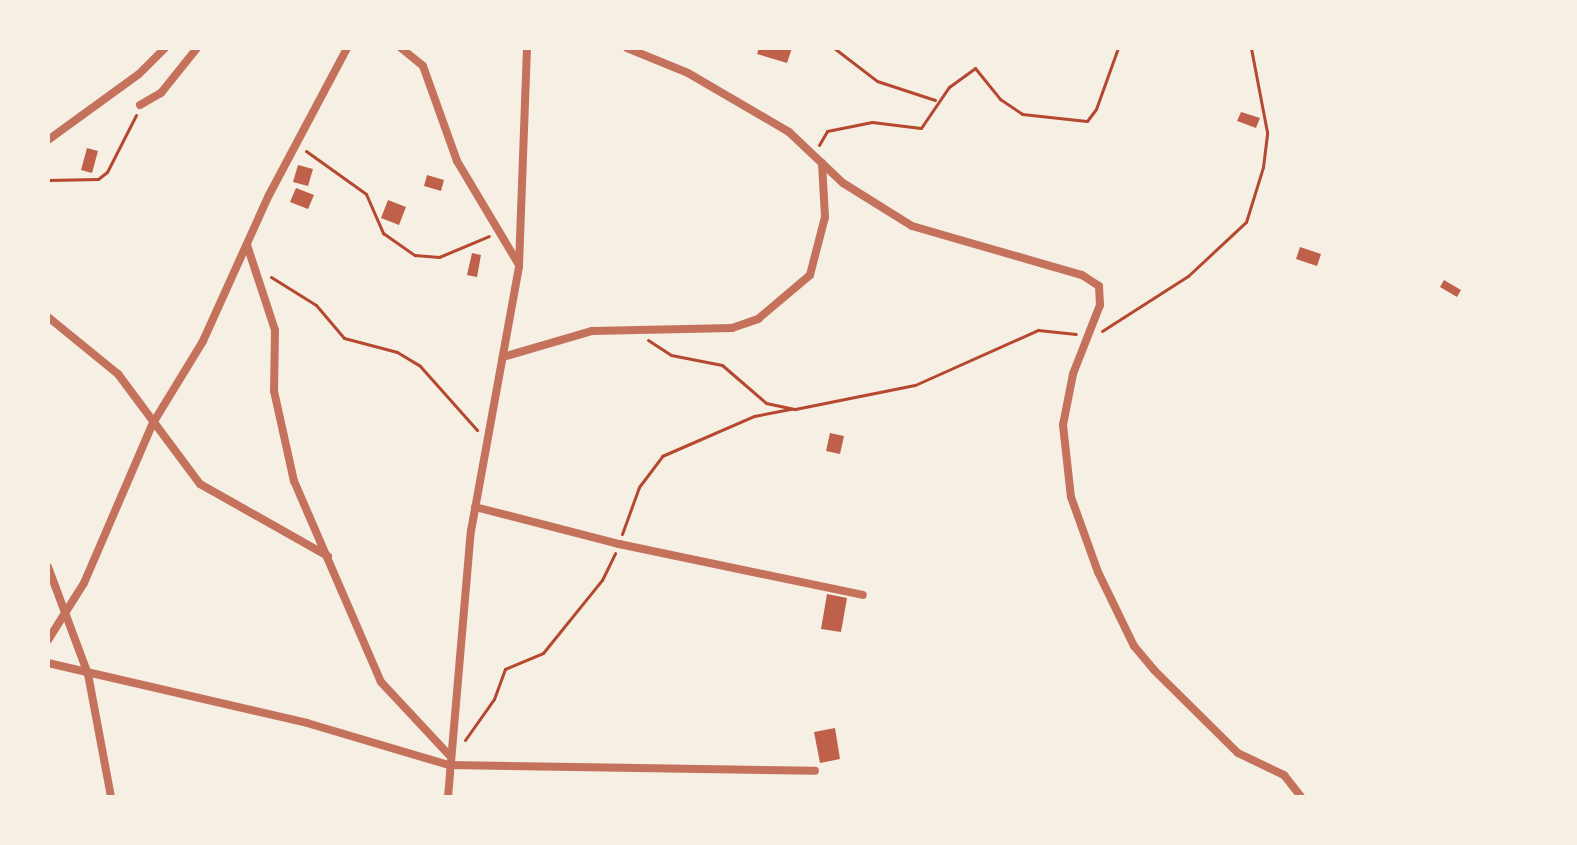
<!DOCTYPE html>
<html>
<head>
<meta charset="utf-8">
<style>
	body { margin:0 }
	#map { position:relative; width:1577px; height:845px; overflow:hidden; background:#f6efe4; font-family:"Asap Condensed",sans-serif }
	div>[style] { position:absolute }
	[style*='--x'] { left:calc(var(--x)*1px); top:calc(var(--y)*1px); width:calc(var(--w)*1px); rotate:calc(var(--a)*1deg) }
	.building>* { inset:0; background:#bf614a }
	.path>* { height:3px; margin:-1.5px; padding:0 1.5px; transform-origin:1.5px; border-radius:1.5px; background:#b5482f }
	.minor>* { height:8px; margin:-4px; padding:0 4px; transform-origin:4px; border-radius:4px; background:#c5725c }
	span { translate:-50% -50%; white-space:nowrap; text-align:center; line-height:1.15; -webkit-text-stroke:8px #f6efe4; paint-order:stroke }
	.frame { position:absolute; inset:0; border:50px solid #f6efe4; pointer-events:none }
</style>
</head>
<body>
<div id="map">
	<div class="building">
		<div style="clip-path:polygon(759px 48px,792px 48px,787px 63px,757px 54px)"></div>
		<div style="clip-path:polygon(1241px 112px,1260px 118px,1256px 128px,1237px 121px)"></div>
		<div style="clip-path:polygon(87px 148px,98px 151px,92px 173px,81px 170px)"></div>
		<div style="clip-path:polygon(298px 165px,313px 169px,308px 186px,293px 182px)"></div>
		<div style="clip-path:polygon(427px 175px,444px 180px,441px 191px,424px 186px)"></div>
		<div style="clip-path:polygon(296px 188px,314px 195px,308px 209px,290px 202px)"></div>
		<div style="clip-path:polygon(388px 200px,406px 207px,399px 225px,381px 218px)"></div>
		<div style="clip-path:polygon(1300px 247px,1321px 254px,1317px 266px,1296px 259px)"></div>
		<div style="clip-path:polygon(472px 253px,481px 255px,477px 277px,467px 275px)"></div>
		<div style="clip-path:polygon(1444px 280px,1461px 290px,1457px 297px,1440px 287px)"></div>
		<div style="clip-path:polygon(830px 433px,844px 436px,840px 454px,826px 451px)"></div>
		<div style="clip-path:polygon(827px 594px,847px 598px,841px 632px,821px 629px)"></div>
		<div style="clip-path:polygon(835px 728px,840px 759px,820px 763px,814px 732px)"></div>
	</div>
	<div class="path">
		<div style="--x:834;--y:48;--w:54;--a:37.5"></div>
		<div style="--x:877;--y:81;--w:61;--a:18.1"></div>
		<div style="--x:819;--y:145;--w:16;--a:-60"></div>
		<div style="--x:827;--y:131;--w:46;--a:-11.3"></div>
		<div style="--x:872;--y:122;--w:49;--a:7"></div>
		<div style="--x:921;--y:128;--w:50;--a:-55.7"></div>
		<div style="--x:949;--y:87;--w:32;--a:-36"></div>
		<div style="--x:975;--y:68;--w:40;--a:51"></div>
		<div style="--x:1000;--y:99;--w:27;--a:34"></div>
		<div style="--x:1022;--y:114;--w:65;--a:6.1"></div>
		<div style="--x:1087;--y:121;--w:15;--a:-53"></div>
		<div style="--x:1096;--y:109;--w:65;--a:-70.2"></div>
		<div style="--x:306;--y:151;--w:74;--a:35.6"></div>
		<div style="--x:366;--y:194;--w:43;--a:66.4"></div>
		<div style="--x:383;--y:233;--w:39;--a:35"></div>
		<div style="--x:415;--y:255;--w:24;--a:5"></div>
		<div style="--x:439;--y:257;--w:54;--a:-22.8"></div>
		<div style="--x:48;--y:180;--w:50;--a:-1.1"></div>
		<div style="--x:98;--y:179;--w:11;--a:-38"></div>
		<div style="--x:107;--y:172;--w:64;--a:-63"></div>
		<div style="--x:271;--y:277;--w:53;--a:31.9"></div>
		<div style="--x:316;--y:305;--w:43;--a:49.7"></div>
		<div style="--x:344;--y:338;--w:55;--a:14.8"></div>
		<div style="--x:397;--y:352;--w:27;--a:31"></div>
		<div style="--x:420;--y:366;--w:86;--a:48.3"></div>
		<div style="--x:1102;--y:331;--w:102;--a:-32.6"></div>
		<div style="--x:1188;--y:276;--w:79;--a:-43"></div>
		<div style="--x:1246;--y:222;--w:58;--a:-72.8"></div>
		<div style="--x:1263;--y:167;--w:35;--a:-83"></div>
		<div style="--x:1267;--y:132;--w:86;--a:-100.8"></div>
		<div style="--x:648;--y:340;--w:27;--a:33"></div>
		<div style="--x:671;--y:355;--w:52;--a:11.1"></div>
		<div style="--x:722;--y:365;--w:58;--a:40.8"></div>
		<div style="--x:766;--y:403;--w:30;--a:12"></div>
		<div style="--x:795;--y:409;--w:122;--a:-11.3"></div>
		<div style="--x:915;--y:385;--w:135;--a:-24.1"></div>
		<div style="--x:1038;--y:330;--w:38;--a:6"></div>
		<div style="--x:622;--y:534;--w:50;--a:-70.1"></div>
		<div style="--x:639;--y:487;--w:39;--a:-53"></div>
		<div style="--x:662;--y:456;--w:100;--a:-23.5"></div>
		<div style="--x:754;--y:416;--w:38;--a:-11"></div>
		<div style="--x:465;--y:740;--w:50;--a:-54.7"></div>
		<div style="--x:494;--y:699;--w:32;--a:-70"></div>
		<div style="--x:505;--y:669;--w:41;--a:-22.8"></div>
		<div style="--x:543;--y:653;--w:94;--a:-51.1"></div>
		<div style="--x:602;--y:580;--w:30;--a:-64"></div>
	</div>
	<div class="minor">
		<div style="--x:401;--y:48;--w:28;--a:39"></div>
		<div style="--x:423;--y:66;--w:101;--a:70.3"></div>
		<div style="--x:457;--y:161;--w:121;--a:59.2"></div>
		<div style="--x:627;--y:48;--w:66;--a:22.3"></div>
		<div style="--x:688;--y:73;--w:117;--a:30.3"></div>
		<div style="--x:789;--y:132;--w:74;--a:43.4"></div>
		<div style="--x:843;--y:183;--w:81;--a:31.9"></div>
		<div style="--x:912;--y:226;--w:177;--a:16.1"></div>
		<div style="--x:1082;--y:275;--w:20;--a:33"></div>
		<div style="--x:1099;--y:286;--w:19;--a:87"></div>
		<div style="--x:1100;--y:305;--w:74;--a:111.4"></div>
		<div style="--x:1073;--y:374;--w:52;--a:101.1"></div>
		<div style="--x:1063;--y:425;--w:72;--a:83.7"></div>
		<div style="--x:1071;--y:497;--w:80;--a:70.2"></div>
		<div style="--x:1098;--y:572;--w:82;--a:64.1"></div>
		<div style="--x:1134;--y:646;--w:31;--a:50"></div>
		<div style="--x:1154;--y:670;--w:118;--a:44.7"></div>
		<div style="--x:1238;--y:753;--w:51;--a:25.6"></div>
		<div style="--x:1284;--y:775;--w:28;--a:52"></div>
		<div style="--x:140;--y:105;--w:24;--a:-30"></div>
		<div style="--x:161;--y:93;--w:58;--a:-51.3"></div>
		<div style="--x:48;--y:140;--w:112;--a:-36"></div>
		<div style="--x:139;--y:74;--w:37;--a:-45"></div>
		<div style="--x:247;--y:245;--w:89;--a:71.8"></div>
		<div style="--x:275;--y:330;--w:61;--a:90.9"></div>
		<div style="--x:274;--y:391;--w:92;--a:77.5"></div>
		<div style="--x:294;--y:481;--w:219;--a:66.6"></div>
		<div style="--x:381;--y:682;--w:100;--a:47"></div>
		<div style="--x:48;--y:317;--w:90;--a:39.2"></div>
		<div style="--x:118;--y:374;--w:137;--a:53.3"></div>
		<div style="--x:200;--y:484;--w:147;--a:29.4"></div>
		<div style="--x:503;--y:357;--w:93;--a:-16.3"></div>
		<div style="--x:592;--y:331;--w:140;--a:-1.2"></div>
		<div style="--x:732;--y:328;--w:28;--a:-19"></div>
		<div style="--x:758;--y:319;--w:68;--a:-40.2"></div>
		<div style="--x:810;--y:275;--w:60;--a:-75.5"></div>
		<div style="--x:825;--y:217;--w:54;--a:-93.2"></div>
		<div style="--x:475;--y:507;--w:149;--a:14.4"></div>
		<div style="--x:619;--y:544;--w:249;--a:11.8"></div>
		<div style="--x:48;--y:567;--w:114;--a:69.5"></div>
		<div style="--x:88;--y:674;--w:125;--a:79.4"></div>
		<div style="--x:48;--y:640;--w:67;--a:-57.7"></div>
		<div style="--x:84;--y:583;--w:174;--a:-66.7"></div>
		<div style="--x:153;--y:423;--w:96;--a:-58.6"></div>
		<div style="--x:203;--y:341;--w:160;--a:-65.7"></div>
		<div style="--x:269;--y:195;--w:166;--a:-62"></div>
		<div style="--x:48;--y:663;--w:266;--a:13"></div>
		<div style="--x:307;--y:723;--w:148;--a:16.5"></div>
		<div style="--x:449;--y:765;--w:366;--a:0.9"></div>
		<div style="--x:448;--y:797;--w:267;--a:-85.1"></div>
		<div style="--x:471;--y:531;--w:269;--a:-79.7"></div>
		<div style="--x:519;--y:266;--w:218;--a:-87.9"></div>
	</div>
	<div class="frame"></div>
</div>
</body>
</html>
